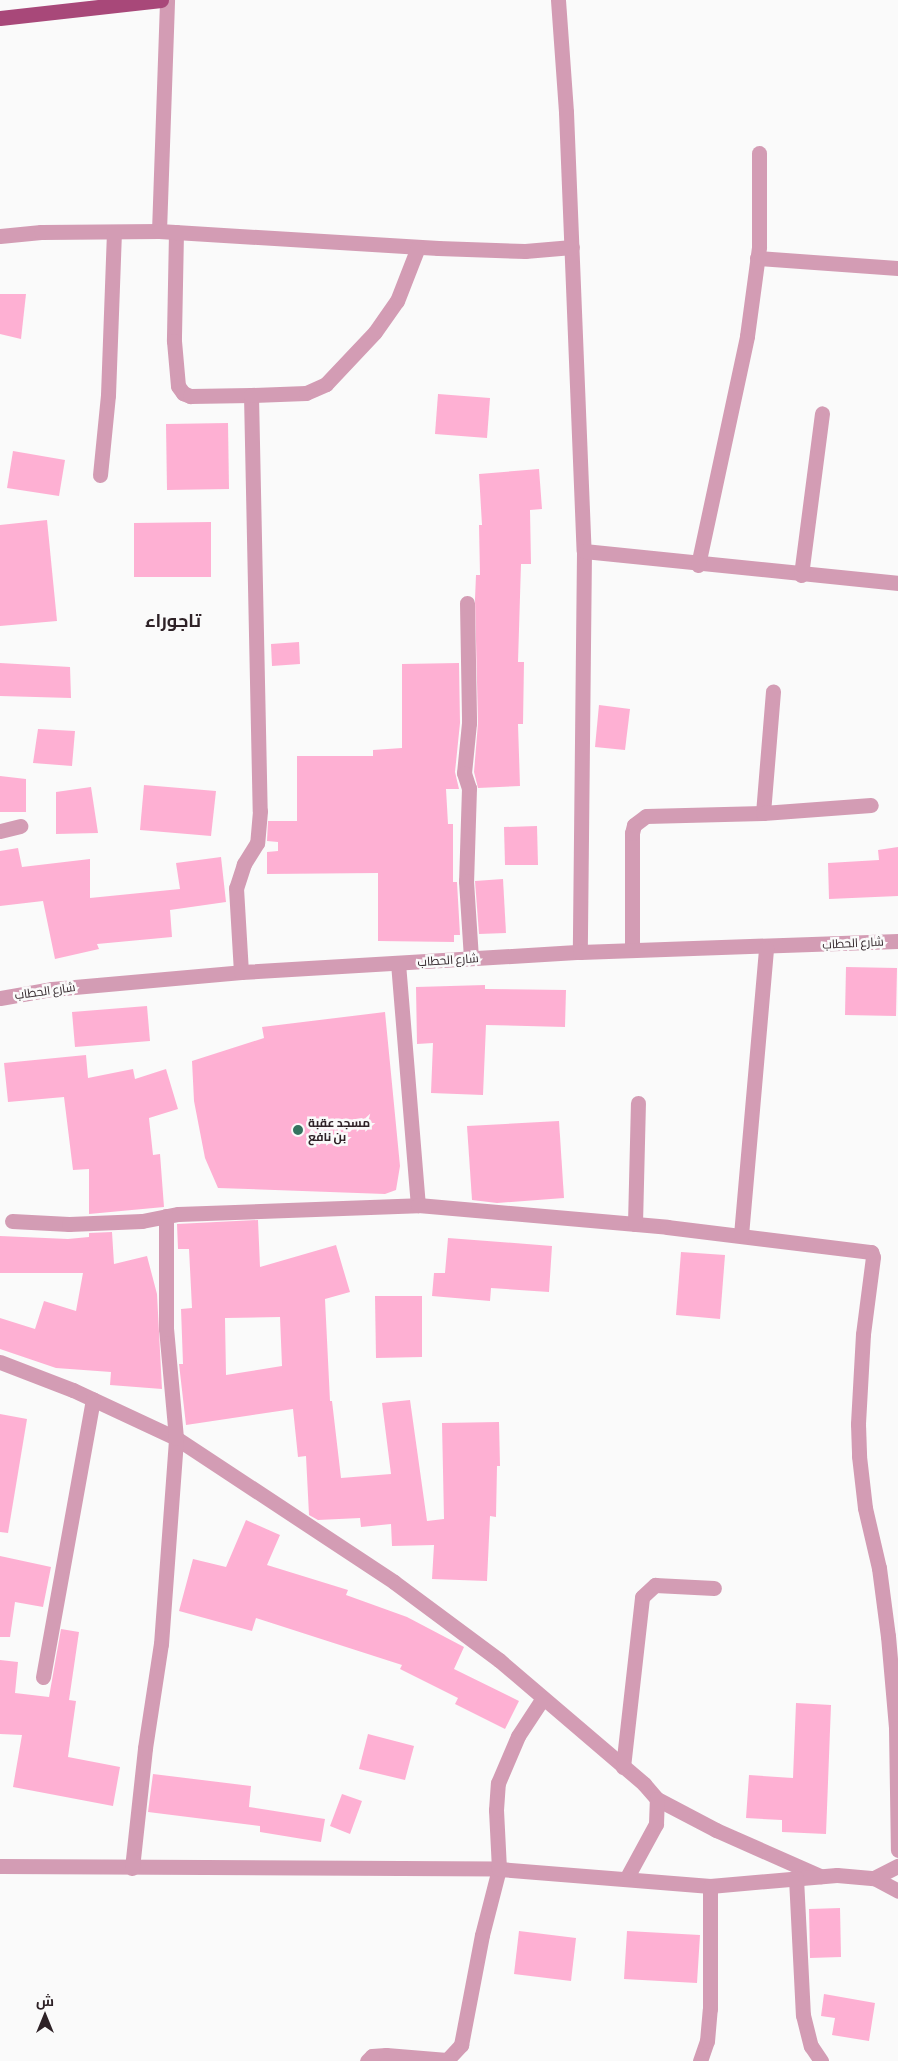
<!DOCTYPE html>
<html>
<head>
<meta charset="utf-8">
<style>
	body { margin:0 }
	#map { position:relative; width:898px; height:2061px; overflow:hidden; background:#fafafa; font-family:Commissioner,Cairo,sans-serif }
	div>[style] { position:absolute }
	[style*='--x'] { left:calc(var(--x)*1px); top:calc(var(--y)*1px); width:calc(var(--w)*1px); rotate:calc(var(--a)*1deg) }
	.building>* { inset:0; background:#feb0d3 }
	.minor>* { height:15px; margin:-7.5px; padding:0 7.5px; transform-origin:7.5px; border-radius:7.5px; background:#d39cb4 }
	.major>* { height:15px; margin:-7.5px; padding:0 7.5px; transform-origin:7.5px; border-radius:7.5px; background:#a84879 }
	.dots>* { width:14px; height:14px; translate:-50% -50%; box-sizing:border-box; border:2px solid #fafafa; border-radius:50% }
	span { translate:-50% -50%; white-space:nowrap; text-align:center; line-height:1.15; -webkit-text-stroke:5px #fafafa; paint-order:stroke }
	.street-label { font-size:12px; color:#2e2227 }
	.poi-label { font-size:12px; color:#2e2227; font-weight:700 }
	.left { translate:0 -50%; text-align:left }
	.district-label { font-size:18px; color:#2e2227; font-weight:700 }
	.north { position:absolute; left:20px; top:1991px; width:50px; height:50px; -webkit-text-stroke:4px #fafafa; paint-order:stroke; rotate:0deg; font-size:14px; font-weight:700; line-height:20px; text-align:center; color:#2e2227 }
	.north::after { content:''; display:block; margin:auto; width:18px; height:22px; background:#2e2227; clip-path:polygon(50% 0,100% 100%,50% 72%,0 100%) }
</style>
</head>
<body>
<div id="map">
	<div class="building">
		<div style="clip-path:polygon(0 294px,26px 294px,21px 339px,0 334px)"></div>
		<div style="clip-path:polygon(438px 394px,490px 398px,487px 438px,435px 434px)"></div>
		<div style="clip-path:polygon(228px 423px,229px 489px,167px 490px,166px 424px)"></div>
		<div style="clip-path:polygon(13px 451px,65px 460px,59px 496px,7px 488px)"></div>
		<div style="clip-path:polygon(539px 469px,542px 509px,530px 510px,531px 564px,521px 564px,518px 662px,524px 662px,523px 724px,518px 724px,520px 786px,478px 788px,474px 772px,478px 723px,475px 599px,476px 575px,480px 575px,479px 525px,482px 525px,479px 474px)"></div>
		<div style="clip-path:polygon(47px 520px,57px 621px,0 626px,0 525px)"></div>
		<div style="clip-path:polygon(211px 522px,211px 577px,134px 577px,134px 523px)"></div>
		<div style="clip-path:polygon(299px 642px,300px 664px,272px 666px,271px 644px)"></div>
		<div style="clip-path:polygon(0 663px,70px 667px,71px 698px,0 696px)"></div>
		<div style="clip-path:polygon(459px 663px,460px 723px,455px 772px,459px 789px,446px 789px,448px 824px,453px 824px,453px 882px,457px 882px,460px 935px,454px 935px,454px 942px,378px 941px,378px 873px,267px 874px,267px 852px,278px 851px,278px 842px,267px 841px,268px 821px,297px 821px,297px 756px,373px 756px,373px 750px,402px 748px,402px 664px)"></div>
		<div style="clip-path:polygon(599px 705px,630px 709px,625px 750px,595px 747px)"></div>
		<div style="clip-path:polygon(38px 729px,75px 731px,72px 766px,33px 763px)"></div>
		<div style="clip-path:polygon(0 776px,26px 779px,26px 812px,0 812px)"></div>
		<div style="clip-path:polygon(144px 785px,216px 791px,211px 836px,140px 830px)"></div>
		<div style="clip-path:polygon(91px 787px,98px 833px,56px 834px,56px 792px)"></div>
		<div style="clip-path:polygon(537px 826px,538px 865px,505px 865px,504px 827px)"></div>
		<div style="clip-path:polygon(898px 847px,898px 896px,829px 899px,828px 863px,879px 860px,878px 850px)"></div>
		<div style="clip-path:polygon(18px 848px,22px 867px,90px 859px,90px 898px,180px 889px,176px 863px,221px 857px,226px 902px,170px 910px,172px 937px,97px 944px,99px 949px,55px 959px,43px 901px,0 906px,0 851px)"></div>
		<div style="clip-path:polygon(503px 879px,506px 933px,479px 934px,475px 881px)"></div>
		<div style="clip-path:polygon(846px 967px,897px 968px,896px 1016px,845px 1015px)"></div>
		<div style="clip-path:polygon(485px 985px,485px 989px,566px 990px,565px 1027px,486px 1025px,483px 1095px,431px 1093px,433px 1043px,417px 1044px,416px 987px)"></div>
		<div style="clip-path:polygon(147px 1006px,150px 1041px,75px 1047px,72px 1012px)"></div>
		<div style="clip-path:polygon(385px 1012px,400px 1166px,396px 1190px,385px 1194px,218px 1188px,205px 1158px,194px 1101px,192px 1061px,264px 1038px,262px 1027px)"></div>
		<div style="clip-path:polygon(86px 1055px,88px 1078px,133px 1069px,135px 1079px,166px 1069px,178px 1109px,149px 1118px,153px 1155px,160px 1154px,164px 1207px,89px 1214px,89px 1169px,73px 1170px,64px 1097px,8px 1102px,4px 1063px)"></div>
		<div style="clip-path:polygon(559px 1121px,564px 1198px,497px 1203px,472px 1200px,467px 1126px)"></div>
		<div style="clip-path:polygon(evenodd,258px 1220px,260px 1267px,336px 1245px,350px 1292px,325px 1299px,330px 1401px,332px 1401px,341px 1478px,391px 1474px,382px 1403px,410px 1400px,427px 1521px,444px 1519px,442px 1423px,499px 1422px,500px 1466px,497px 1466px,496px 1517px,490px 1516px,487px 1581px,432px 1579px,434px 1545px,392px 1546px,391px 1524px,361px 1527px,360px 1518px,318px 1520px,309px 1515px,306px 1456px,298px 1457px,293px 1409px,186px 1425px,179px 1364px,183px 1364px,181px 1309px,192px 1308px,189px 1249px,178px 1249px,177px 1224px,258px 1220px,280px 1317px,282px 1366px,226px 1375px,225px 1318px,280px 1317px)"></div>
		<div style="clip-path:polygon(112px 1232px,114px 1264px,147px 1256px,157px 1294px,162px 1389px,110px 1385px,111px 1372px,56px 1368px,0 1349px,0 1318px,35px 1329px,44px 1301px,76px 1311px,83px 1273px,0 1273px,0 1236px,68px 1239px,89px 1237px,89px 1233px)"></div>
		<div style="clip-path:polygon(448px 1238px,552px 1246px,549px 1292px,491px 1288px,490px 1301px,432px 1296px,434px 1273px,445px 1273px)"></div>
		<div style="clip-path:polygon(681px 1252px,725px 1255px,720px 1319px,676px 1315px)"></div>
		<div style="clip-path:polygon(375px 1296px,422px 1296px,422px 1357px,376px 1358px)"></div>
		<div style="clip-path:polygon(0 1414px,27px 1419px,8px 1533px,0 1532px)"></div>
		<div style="clip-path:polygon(246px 1520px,280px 1535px,267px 1565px,348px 1590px,346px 1595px,407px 1617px,464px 1647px,454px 1669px,519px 1701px,505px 1729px,455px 1704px,458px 1698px,400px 1669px,402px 1665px,256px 1618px,252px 1631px,179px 1611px,193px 1559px,226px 1567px)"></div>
		<div style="clip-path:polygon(0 1556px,51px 1567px,43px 1607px,15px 1602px,10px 1637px,0 1637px)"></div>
		<div style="clip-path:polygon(61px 1629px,79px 1632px,69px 1700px,76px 1701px,68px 1757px,120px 1767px,113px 1806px,13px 1787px,22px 1735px,0 1734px,0 1660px,18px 1662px,15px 1693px,49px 1697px)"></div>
		<div style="clip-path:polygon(796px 1703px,831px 1705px,826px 1834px,782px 1832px,782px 1820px,746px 1818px,749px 1775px,793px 1778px)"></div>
		<div style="clip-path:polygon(368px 1734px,414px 1746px,405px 1780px,359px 1769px)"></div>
		<div style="clip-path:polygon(153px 1774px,251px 1786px,249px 1807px,325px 1819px,321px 1842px,260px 1832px,260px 1826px,148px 1812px)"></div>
		<div style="clip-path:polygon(342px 1794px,362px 1801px,350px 1834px,330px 1826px)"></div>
		<div style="clip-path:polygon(840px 1908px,841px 1957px,810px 1958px,809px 1909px)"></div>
		<div style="clip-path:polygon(519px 1931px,576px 1938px,571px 1981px,514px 1974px)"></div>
		<div style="clip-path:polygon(627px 1931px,700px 1935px,697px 1983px,624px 1979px)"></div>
		<div style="clip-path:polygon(824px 1994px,875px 2003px,869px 2041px,832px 2035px,835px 2018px,821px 2016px)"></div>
	</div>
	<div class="minor">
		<div style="--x:558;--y:0;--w:112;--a:85.9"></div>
		<div style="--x:566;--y:112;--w:439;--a:87.7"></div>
		<div style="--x:584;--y:551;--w:401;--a:90.6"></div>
		<div style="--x:159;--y:231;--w:231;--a:-88"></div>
		<div style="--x:176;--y:232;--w:109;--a:91.1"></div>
		<div style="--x:174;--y:341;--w:45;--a:84.9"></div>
		<div style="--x:178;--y:386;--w:9;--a:54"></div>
		<div style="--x:183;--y:393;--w:8;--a:23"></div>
		<div style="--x:190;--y:396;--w:61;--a:-0.9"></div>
		<div style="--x:251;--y:395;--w:416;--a:88.8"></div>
		<div style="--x:260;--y:811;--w:32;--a:95"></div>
		<div style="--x:257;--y:843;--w:25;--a:122"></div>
		<div style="--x:244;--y:864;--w:25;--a:108"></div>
		<div style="--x:236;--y:888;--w:84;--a:86.6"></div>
		<div style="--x:0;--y:236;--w:41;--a:-5.6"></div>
		<div style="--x:41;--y:232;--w:118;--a:-0.5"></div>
		<div style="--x:159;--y:231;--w:280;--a:3.5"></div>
		<div style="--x:438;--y:248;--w:87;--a:2"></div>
		<div style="--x:525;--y:251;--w:47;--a:-4.9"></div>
		<div style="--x:757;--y:258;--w:141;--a:4.1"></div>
		<div style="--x:251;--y:395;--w:55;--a:-2.1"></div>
		<div style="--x:306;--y:393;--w:22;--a:-24"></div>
		<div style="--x:326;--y:384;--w:71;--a:-46.7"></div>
		<div style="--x:375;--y:332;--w:38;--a:-55"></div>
		<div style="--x:397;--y:301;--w:58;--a:-68.7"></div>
		<div style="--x:100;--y:475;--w:80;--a:-84.3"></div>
		<div style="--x:108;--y:395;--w:163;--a:-87.9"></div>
		<div style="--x:584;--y:551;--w:316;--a:5.8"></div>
		<div style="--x:698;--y:565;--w:234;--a:-77.9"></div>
		<div style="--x:747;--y:336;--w:90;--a:-82.3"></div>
		<div style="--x:759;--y:247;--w:94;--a:-90"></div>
		<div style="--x:801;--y:575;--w:163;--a:-82.6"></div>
		<div style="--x:467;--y:603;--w:120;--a:89"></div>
		<div style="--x:469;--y:723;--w:50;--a:95.7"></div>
		<div style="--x:464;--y:773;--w:16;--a:72"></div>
		<div style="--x:469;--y:788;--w:93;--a:91.8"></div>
		<div style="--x:466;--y:881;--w:77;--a:86.3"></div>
		<div style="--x:763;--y:813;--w:122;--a:-85.3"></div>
		<div style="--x:0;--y:831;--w:21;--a:-14"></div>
		<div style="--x:632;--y:950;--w:117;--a:-90"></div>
		<div style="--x:632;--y:833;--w:8;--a:-76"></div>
		<div style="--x:634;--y:825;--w:15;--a:-37"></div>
		<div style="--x:646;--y:816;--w:117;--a:-1.5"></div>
		<div style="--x:763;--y:813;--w:108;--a:-4.2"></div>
		<div style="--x:398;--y:963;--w:243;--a:85.3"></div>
		<div style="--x:0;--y:998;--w:53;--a:-9.8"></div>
		<div style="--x:52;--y:989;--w:190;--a:-5.1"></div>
		<div style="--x:241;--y:972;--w:340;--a:-3.4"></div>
		<div style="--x:580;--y:952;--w:318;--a:-2"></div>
		<div style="--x:12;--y:1221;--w:57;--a:3"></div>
		<div style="--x:69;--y:1224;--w:73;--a:-2.4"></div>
		<div style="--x:142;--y:1221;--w:37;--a:-11"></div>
		<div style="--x:178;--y:1214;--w:240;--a:-2.1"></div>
		<div style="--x:418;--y:1205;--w:250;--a:5"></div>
		<div style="--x:667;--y:1227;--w:206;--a:7"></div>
		<div style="--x:871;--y:1252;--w:5;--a:68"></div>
		<div style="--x:873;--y:1257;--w:78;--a:97.4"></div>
		<div style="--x:863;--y:1334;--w:90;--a:93.2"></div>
		<div style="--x:858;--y:1424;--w:32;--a:88"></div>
		<div style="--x:859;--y:1456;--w:52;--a:83.4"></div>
		<div style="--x:865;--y:1508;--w:62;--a:76.9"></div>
		<div style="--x:879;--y:1568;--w:69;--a:82.5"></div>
		<div style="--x:888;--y:1636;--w:92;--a:85"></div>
		<div style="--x:896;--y:1728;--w:122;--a:89.1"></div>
		<div style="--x:635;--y:1224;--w:121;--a:-88.6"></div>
		<div style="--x:741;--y:1235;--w:288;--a:-85"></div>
		<div style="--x:0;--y:1362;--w:78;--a:21"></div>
		<div style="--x:73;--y:1390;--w:114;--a:25"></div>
		<div style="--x:176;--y:1438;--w:261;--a:33.4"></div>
		<div style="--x:394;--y:1582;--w:131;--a:36.6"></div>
		<div style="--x:499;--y:1660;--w:191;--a:40.5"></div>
		<div style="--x:644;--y:1784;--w:20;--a:49"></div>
		<div style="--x:657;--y:1799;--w:67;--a:27.7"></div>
		<div style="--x:716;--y:1830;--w:114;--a:23.9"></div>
		<div style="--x:43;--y:1677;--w:282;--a:-79.8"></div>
		<div style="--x:623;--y:1767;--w:171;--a:-83.6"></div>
		<div style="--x:642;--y:1597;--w:18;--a:-43"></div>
		<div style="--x:655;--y:1585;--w:59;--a:2.9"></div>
		<div style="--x:0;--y:1866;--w:499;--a:0.3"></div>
		<div style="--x:499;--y:1869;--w:212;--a:4.6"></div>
		<div style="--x:710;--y:1886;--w:127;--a:-5"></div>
		<div style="--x:837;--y:1875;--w:37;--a:5"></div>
		<div style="--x:874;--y:1878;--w:27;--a:28"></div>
		<div style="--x:132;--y:1868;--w:121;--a:-83.8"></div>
		<div style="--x:145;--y:1748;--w:105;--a:-81.3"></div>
		<div style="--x:161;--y:1644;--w:207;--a:-85.8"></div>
		<div style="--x:176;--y:1438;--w:109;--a:-95.2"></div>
		<div style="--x:166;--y:1329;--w:113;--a:-90"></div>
		<div style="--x:796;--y:1878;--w:137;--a:87.1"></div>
		<div style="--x:803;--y:2015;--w:32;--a:76"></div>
		<div style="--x:811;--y:2046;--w:18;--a:56"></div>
		<div style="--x:874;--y:1878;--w:27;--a:-27"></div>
		<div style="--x:626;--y:1879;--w:63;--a:-61.4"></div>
		<div style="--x:656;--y:1824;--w:25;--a:-88"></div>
		<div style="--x:367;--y:2061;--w:7;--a:-45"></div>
		<div style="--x:372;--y:2056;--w:14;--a:-4"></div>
		<div style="--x:386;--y:2055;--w:61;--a:4.7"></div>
		<div style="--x:447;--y:2060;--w:21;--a:-47"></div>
		<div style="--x:461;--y:2045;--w:112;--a:-79.2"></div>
		<div style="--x:482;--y:1935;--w:68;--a:-75.6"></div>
		<div style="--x:499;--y:1869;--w:59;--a:-92.9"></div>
		<div style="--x:496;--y:1810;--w:27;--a:-86"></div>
		<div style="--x:498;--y:1783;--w:51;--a:-66.9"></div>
		<div style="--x:518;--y:1736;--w:45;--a:-56.7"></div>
		<div style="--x:700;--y:2061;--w:21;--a:-71"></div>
		<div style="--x:707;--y:2041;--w:32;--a:-85"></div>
		<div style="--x:710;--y:2009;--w:123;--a:-90"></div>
	</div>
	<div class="major">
		<div style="--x:0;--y:18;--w:162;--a:-6.4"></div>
	</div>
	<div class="dots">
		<div style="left:298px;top:1130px;background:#34735f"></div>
	</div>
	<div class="street-label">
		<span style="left:853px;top:943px;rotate:-3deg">شارع الحطاب</span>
		<span style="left:448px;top:960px;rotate:-4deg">شارع الحطاب</span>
		<span style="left:45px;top:991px;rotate:-8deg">شارع الحطاب</span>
	</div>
	<div class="poi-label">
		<span class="left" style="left:308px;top:1130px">مسجد عقبة<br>بن نافع</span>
	</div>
	<div class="district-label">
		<span style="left:173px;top:620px">تاجوراء</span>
	</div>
	<div class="north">ش</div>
</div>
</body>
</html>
